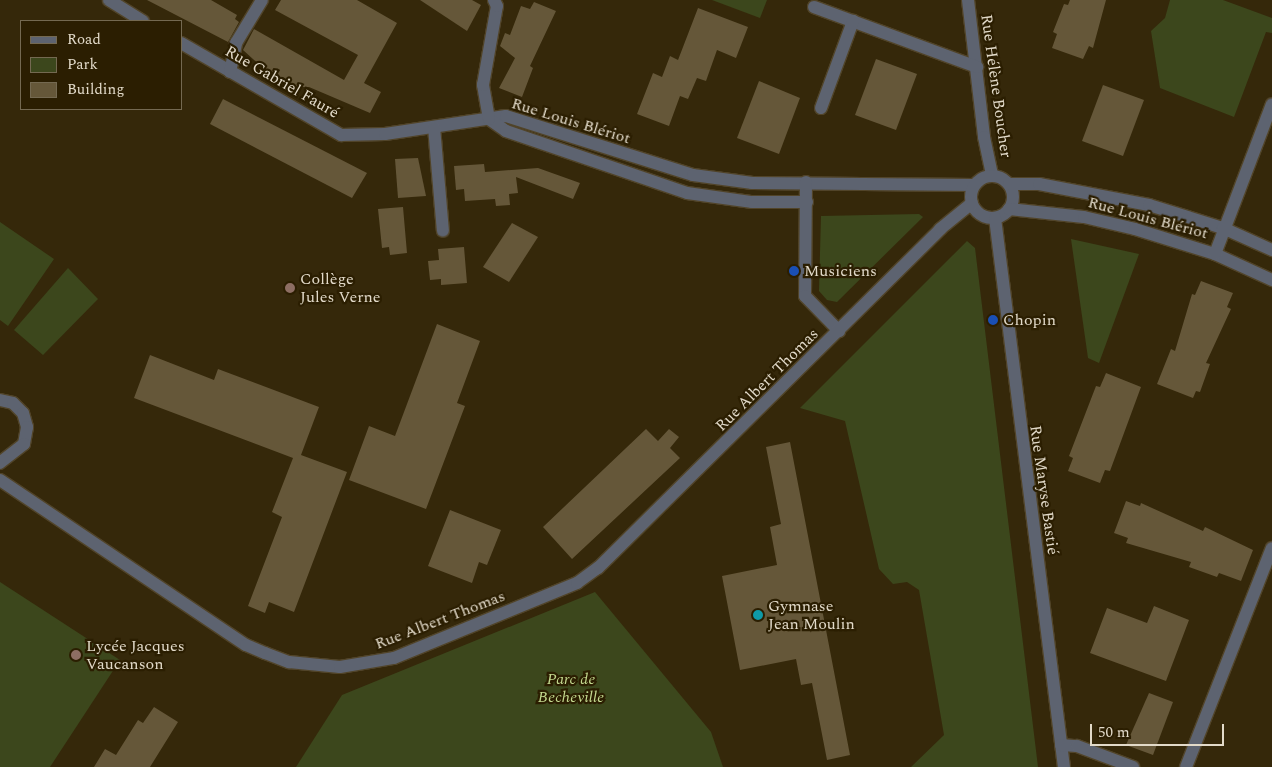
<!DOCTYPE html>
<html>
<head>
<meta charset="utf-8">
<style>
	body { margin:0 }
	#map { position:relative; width:1272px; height:767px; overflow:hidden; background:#35280a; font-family:Spectral,serif }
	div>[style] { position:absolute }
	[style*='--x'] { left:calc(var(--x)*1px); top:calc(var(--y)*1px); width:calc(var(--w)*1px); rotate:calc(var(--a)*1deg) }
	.green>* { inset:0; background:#3c471c }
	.building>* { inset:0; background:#655739 }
	.roads { filter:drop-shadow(1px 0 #514429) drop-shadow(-1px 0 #514429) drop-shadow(0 1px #514429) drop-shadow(0 -1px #514429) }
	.minor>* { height:12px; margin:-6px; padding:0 6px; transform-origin:6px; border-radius:6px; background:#5d6370 }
	.minor>.ring { margin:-6px; padding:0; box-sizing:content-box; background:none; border:12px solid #5d6370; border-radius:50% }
	.dots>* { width:14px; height:14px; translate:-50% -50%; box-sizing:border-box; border:2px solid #2b1e01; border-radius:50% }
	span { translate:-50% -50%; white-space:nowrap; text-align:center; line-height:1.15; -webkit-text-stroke:4.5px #2b1e01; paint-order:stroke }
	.street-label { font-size:16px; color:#e2dac9 }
	.poi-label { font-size:16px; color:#e2dac9 }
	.left { translate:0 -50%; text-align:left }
	.park-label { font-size:16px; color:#c3d88e; font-style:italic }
	.legend { position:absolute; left:20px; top:20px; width:162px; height:90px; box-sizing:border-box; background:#2b1e01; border:1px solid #746951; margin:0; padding:6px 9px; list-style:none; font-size:15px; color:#e2dac9 }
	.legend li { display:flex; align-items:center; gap:10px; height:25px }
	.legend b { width:25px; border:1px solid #746951 }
	.scale { position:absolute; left:1090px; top:724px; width:134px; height:22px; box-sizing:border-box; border:2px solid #e2dac9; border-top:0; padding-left:6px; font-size:15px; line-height:18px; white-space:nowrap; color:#e2dac9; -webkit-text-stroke:4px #2b1e01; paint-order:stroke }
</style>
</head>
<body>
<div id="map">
	<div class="green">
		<div style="clip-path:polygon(712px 0,767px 0,760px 18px)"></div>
		<div style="clip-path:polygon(1170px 0,1223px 0,1272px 18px,1272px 33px,1266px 32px,1234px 117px,1160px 88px,1151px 31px,1165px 18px)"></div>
		<div style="clip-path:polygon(919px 214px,923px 217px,837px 302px,827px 300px,819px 291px,821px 216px)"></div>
		<div style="clip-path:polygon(0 222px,54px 259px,8px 326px,0 320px)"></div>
		<div style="clip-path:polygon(1071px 239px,1139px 254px,1099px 363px,1088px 358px)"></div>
		<div style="clip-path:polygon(967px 241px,975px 248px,1038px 767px,911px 767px,944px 735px,919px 590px,907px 582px,893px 584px,879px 569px,845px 421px,800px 408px)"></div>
		<div style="clip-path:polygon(68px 268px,98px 299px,43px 355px,14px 330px)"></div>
		<div style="clip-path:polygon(0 582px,120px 660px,50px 767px,0 767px)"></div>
		<div style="clip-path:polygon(595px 592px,711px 732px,723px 767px,296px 767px,342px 695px)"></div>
	</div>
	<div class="building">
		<div style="clip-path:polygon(147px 0,211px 0,237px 15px,235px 19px,239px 22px,228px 42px)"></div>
		<div style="clip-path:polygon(281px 0,357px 0,397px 23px,364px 83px,381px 92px,370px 113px,309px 87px,298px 87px,262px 67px,243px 50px,254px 29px,344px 80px,358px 55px,275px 10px)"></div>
		<div style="clip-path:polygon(420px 0,472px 0,481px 5px,467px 31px)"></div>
		<div style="clip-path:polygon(1070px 0,1106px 0,1093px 48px,1089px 46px,1083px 59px,1052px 48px,1057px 34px,1053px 32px,1064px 4px,1068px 5px)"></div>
		<div style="clip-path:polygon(534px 2px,556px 11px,530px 66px,533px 68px,522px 97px,499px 88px,515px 58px,500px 46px,505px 33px,510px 35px,521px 6px,530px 9px)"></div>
		<div style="clip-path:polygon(698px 8px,748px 27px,736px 58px,717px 50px,706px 81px,697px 78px,688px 99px,680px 96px,669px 126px,637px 114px,653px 73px,662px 77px,670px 56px,678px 60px)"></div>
		<div style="clip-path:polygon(876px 59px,917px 74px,896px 130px,855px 115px)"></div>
		<div style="clip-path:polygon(759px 81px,800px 98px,779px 154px,737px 138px)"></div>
		<div style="clip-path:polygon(1103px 85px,1144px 100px,1123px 156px,1082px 141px)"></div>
		<div style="clip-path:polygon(223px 99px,367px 173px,352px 198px,210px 124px)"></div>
		<div style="clip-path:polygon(418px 158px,426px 196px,398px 198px,395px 159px)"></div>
		<div style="clip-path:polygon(484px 164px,485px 172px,538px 168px,580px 183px,573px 199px,516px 177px,518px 193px,509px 194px,510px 205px,496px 206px,495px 199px,465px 201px,464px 189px,456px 190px,454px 166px)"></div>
		<div style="clip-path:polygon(403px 207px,407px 253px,390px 255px,389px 247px,382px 248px,378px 209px)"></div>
		<div style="clip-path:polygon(512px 223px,538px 237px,509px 282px,483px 267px)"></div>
		<div style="clip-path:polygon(464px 247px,467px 283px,441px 285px,441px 279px,430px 280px,428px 261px,439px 260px,438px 249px)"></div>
		<div style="clip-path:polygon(1201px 281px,1233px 293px,1227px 307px,1231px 309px,1206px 363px,1210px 364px,1200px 392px,1196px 391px,1193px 398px,1157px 384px,1171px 349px,1175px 351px,1192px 294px,1195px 295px)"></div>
		<div style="clip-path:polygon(437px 324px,480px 341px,457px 403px,465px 406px,426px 509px,349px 480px,369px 426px,395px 436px)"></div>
		<div style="clip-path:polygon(150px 355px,214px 380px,218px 369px,319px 407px,301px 455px,347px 472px,294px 612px,269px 602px,265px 613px,248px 606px,282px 517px,272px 512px,293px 458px,134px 398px)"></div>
		<div style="clip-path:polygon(1106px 373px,1141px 387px,1110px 471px,1105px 470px,1100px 483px,1068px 471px,1073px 458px,1069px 456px,1096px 386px,1100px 387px)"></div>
		<div style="clip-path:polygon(646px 429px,658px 441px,669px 429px,679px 437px,670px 448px,680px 458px,572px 559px,543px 527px)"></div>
		<div style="clip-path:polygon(790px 442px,850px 755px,827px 760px,812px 683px,801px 685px,796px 659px,740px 670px,722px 576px,777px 565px,770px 527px,781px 524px,766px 447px)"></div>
		<div style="clip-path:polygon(1126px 501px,1140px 506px,1141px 503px,1203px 531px,1205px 527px,1253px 550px,1241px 581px,1219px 573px,1217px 577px,1189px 567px,1191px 562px,1126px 543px,1128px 538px,1114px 533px)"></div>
		<div style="clip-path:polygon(450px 510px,501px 530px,487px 565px,479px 562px,472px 583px,428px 566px)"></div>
		<div style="clip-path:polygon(1154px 606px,1189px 620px,1166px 681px,1090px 653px,1107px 608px,1147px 623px)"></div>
		<div style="clip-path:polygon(1149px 693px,1173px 702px,1153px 755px,1126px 745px)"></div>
		<div style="clip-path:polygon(154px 707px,178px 722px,150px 767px,94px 767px,105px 749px,116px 755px,138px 720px,143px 723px)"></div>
	</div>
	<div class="roads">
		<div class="minor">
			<div style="--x:109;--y:0;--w:40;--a:32"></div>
			<div style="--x:968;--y:0;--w:138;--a:83.3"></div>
			<div style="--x:984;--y:137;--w:39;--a:78"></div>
			<div style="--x:814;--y:7;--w:174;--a:20.2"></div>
			<div style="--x:181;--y:43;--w:185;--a:29.9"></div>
			<div style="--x:341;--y:135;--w:44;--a:-1.3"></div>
			<div style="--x:385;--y:134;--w:122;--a:-8.5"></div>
			<div style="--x:506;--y:116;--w:196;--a:17.5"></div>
			<div style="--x:693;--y:175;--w:60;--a:7.7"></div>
			<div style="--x:752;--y:183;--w:222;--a:0.5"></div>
			<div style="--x:230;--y:72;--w:30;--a:-78"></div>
			<div style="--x:236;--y:43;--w:50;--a:-58.8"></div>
			<div style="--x:821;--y:108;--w:93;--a:-69.8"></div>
			<div style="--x:489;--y:119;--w:21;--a:35"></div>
			<div style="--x:506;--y:131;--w:191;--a:18.9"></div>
			<div style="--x:687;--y:193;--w:66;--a:7.9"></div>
			<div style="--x:752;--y:202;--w:55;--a:0"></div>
			<div style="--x:489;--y:119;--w:35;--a:-100"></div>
			<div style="--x:483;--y:85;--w:80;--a:-80"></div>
			<div style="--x:497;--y:6;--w:7;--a:-117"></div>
			<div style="--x:434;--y:127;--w:104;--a:85.1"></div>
			<div class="ring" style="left:971px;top:176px;width:30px;height:30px"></div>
			<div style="--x:806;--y:182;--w:114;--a:90.5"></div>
			<div style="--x:805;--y:296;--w:49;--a:45.8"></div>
			<div style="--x:1009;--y:184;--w:30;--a:0"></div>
			<div style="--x:1039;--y:184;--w:112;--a:10.8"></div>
			<div style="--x:1149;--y:205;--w:77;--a:17.3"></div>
			<div style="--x:1223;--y:228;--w:54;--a:24.2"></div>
			<div style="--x:1009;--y:209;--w:75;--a:6.1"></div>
			<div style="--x:1084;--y:217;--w:52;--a:13.2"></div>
			<div style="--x:1135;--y:229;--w:84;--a:17.4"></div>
			<div style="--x:1215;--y:254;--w:63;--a:24.5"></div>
			<div style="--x:995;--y:218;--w:553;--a:82.84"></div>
			<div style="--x:1215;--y:254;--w:160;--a:-69.2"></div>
			<div style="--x:0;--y:400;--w:13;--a:13"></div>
			<div style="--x:13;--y:403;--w:14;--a:45"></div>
			<div style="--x:23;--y:413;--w:15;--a:74"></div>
			<div style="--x:27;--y:427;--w:17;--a:100"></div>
			<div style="--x:24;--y:444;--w:31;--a:142"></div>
			<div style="--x:0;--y:480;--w:296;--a:33.9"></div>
			<div style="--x:246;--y:645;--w:21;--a:23"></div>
			<div style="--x:265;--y:653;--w:26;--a:21"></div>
			<div style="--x:289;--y:662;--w:51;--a:5.6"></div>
			<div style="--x:340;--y:667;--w:55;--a:-9.5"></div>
			<div style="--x:394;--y:658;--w:198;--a:-22.3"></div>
			<div style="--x:577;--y:583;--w:26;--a:-36"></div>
			<div style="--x:598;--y:568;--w:482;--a:-44.7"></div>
			<div style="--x:940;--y:229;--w:41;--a:-39.1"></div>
			<div style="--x:1061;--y:745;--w:16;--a:4"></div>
			<div style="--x:1077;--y:746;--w:60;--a:20.6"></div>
			<div style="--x:1186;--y:767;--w:235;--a:-68.6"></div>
		</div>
	</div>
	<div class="dots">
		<div style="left:794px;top:271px;background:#1a4fb4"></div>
		<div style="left:290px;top:288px;background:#8d6e63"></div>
		<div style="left:993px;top:320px;background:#1a4fb4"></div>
		<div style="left:758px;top:615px;background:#0f9aa8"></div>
		<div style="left:76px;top:655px;background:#8d6e63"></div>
	</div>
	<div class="street-label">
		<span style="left:282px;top:82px;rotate:30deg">Rue Gabriel Fauré</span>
		<span style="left:996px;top:86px;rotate:82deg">Rue Hélène Boucher</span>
		<span style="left:571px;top:121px;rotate:17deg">Rue Louis Blériot</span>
		<span style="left:1148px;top:218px;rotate:15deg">Rue Louis Blériot</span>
		<span style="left:767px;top:380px;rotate:-45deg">Rue Albert Thomas</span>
		<span style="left:1044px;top:490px;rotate:82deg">Rue Maryse Bastié</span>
		<span style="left:440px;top:620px;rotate:-21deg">Rue Albert Thomas</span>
	</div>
	<div class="poi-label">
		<span class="left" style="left:804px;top:271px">Musiciens</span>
		<span class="left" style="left:300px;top:288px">Collège<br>Jules Verne</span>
		<span class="left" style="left:1003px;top:320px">Chopin</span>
		<span class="left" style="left:768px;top:615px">Gymnase<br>Jean Moulin</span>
		<span class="left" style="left:86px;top:655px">Lycée Jacques<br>Vaucanson</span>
	</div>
	<div class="park-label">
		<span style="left:571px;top:688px">Parc de<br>Becheville</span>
	</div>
	<ul class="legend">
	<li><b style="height:6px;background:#5d6370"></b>Road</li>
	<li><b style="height:14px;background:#3c471c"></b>Park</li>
	<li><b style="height:14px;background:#655739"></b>Building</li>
	</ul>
	<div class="scale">50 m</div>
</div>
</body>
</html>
